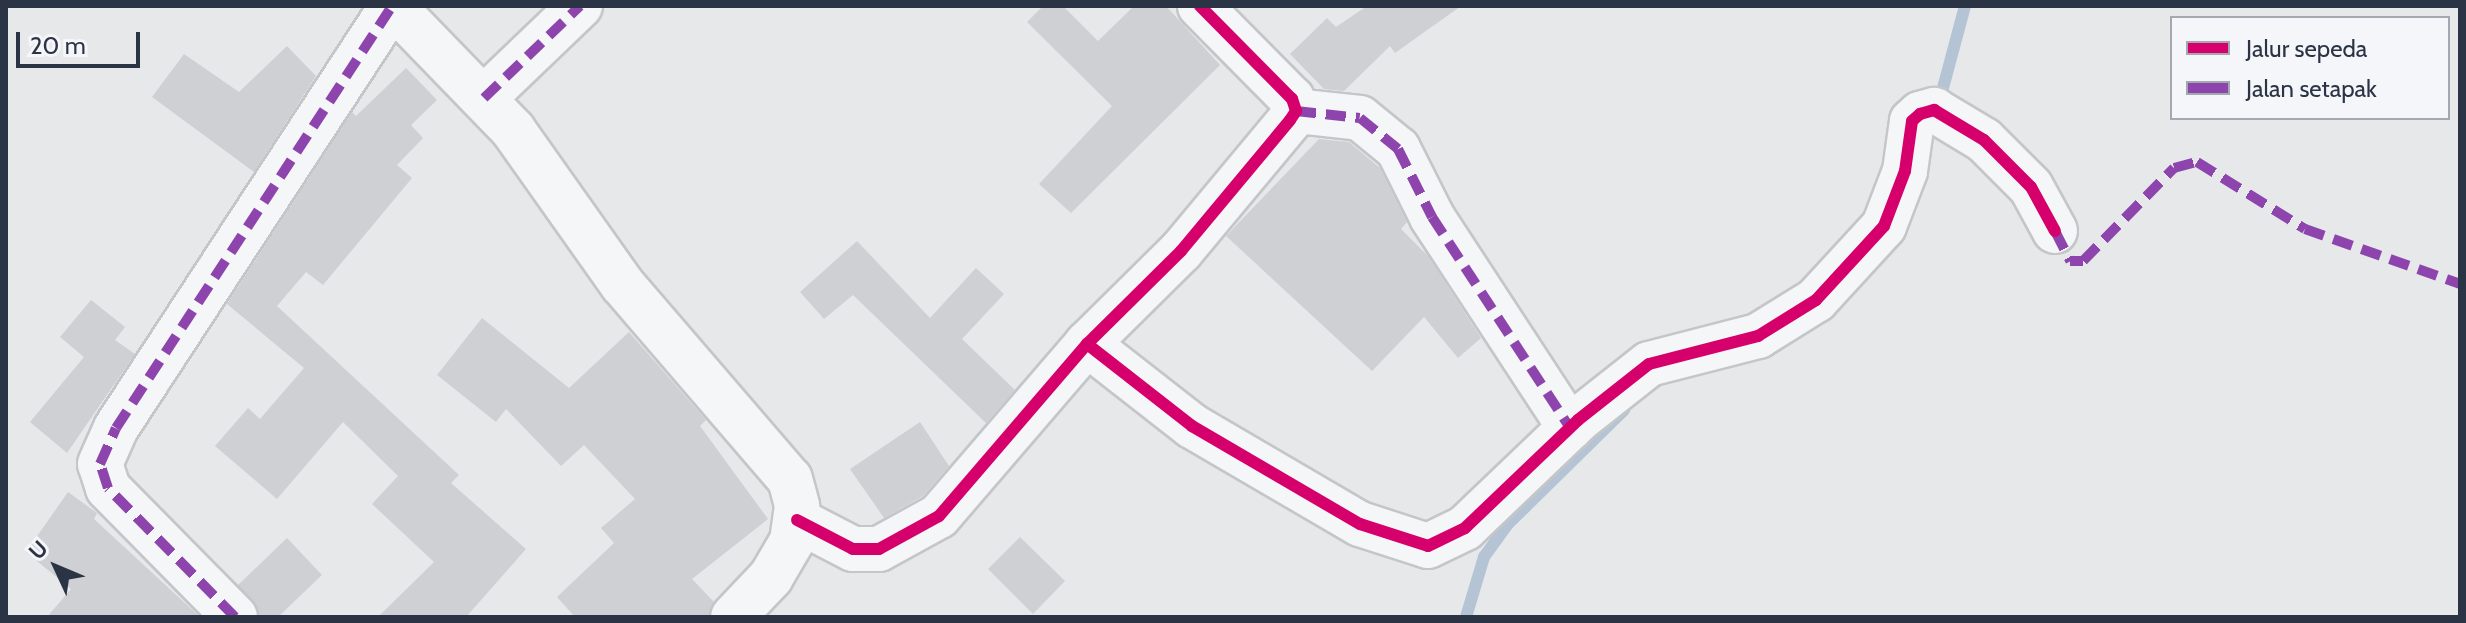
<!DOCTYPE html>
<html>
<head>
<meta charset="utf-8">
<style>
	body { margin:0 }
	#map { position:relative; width:2466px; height:623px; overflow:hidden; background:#e6e8ea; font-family:Cabin,sans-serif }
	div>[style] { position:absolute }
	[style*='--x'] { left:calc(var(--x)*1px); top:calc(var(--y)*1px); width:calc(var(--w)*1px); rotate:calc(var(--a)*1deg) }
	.stream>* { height:12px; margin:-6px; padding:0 6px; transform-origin:6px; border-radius:6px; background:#b4c4d5 }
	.building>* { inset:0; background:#ced0d3 }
	.roads { filter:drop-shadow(2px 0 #c4c6c8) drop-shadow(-2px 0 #c4c6c8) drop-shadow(0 2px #c4c6c8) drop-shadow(0 -2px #c4c6c8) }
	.minor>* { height:44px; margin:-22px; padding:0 22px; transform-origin:22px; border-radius:22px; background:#f5f6f7 }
	.tertiary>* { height:44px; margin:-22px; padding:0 22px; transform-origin:22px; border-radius:22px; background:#f5f6f7 }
	.quiet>* { height:10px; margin-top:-5px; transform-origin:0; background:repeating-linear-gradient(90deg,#8e44ad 0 20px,transparent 0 30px) }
	.cycleway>* { height:12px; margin:-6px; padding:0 6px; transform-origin:6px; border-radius:6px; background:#d6006c }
	span { translate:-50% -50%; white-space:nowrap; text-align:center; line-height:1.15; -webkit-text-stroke:6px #f4f6f9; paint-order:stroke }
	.frame { position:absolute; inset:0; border:8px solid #2b3445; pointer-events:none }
	.legend { position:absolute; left:2170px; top:16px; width:280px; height:104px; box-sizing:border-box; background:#f4f6f9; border:2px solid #a4a8b1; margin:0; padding:10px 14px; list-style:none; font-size:24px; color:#2b3445 }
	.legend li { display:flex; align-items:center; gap:16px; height:40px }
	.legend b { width:40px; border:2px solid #a4a8b1 }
	.north { position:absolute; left:16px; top:527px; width:80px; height:80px; -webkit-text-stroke:6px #f4f6f9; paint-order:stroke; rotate:314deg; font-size:22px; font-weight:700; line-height:32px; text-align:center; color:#2b3445 }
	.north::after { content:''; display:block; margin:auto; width:28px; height:36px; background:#2b3445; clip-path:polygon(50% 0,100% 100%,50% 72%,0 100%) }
	.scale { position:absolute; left:16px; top:32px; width:124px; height:36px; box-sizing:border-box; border:4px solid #2b3445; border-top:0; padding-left:10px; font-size:24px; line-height:28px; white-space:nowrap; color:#2b3445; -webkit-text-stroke:6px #f4f6f9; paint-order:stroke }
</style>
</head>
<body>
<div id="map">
	<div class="stream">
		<div style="--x:1939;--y:103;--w:100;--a:-75"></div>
		<div style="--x:1466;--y:617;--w:63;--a:-73.3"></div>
		<div style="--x:1484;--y:557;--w:41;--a:-54"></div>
		<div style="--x:1508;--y:524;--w:163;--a:-44.5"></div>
	</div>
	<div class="building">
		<div style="clip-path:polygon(1043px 6px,1063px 6px,1098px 41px,1134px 6px,1166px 6px,1220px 65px,1071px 213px,1039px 184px,1112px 106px,1027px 22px)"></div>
		<div style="clip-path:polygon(1367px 6px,1461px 6px,1395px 53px,1390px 46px,1344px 91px,1324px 89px,1290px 54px,1327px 18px,1336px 27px)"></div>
		<div style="clip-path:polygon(287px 46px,316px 76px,254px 172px,152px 97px,184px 54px,239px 92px)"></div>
		<div style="clip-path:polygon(406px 68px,437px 100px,411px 125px,423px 138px,397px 165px,412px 178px,323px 285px,306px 272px,277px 306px,459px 475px,451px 483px,526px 549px,466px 617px,378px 617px,434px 562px,372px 504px,398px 476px,343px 422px,277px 499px,215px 446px,248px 408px,260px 419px,304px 368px,227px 304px,352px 112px,356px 116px)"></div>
		<div style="clip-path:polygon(1319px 139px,1349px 142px,1380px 168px,1407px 222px,1401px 229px,1428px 256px,1481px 338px,1458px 358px,1424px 317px,1372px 371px,1226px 236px)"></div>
		<div style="clip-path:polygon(857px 241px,930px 318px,976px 268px,1004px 294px,962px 339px,1015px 390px,986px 423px,853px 295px,824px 319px,800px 292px)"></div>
		<div style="clip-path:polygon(91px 300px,125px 327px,115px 340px,135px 354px,67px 453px,30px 422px,84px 357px,60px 337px)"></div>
		<div style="clip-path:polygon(482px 318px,569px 388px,629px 332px,706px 420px,700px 426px,768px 519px,692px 579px,714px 602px,709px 617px,575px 617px,557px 597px,614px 543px,601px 528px,635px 499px,584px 445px,561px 466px,506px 409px,496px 422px,437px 375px)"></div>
		<div style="clip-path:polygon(920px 422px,949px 466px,923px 496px,884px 518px,850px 469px)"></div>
		<div style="clip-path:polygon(68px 492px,97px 513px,94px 519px,200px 617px,47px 617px,71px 589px,26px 552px)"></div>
		<div style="clip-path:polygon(1020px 537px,1065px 581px,1033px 614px,988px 569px)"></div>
		<div style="clip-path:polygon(287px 538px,322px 575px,278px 617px,259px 617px,238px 585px)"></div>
	</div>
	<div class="roads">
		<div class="minor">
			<div style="--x:484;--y:98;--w:133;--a:-43.8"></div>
			<div style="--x:1296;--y:111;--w:64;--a:6.2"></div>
			<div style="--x:1360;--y:118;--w:49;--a:39.2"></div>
			<div style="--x:1398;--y:149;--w:76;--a:63.4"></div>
			<div style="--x:1432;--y:217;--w:252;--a:56.8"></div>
			<div style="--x:1087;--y:344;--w:133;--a:38"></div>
			<div style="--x:1192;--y:426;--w:194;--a:30.3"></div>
			<div style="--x:1360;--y:524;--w:71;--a:17.9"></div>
			<div style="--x:1428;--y:546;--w:41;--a:-25.9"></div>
			<div style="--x:1465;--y:528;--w:156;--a:-43.7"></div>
			<div style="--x:1578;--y:420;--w:90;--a:-38.3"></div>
			<div style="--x:1649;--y:364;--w:113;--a:-14.4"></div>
			<div style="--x:1758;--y:336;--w:68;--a:-31.8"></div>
			<div style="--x:1816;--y:300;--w:100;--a:-47.4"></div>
			<div style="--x:1884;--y:226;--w:59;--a:-69.1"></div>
			<div style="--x:1905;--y:171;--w:50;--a:-82"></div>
			<div style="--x:1912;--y:121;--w:11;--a:-41"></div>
			<div style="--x:1920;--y:114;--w:15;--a:-16"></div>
			<div style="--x:1934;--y:110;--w:58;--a:31"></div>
			<div style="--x:1984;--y:140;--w:66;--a:45"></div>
			<div style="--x:2031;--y:187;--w:50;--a:61.4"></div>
			<div style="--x:797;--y:520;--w:63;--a:27.4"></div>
			<div style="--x:853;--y:549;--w:26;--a:0"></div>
			<div style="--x:879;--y:549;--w:68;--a:-28.8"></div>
			<div style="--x:939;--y:516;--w:227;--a:-49.3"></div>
			<div style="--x:1087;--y:344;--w:132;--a:-44.7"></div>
			<div style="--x:1181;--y:251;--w:170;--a:-50.2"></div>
			<div style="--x:1290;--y:120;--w:11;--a:-56"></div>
			<div style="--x:1296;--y:111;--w:13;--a:-108"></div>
			<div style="--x:1292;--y:99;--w:131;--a:-134.7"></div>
			<div style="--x:235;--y:617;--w:181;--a:-134.6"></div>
			<div style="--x:108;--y:488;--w:25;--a:-108"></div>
			<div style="--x:100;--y:464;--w:39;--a:-66"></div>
			<div style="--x:116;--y:428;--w:504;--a:-56.81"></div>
		</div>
		<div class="tertiary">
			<div style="--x:393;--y:6;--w:173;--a:45.9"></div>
			<div style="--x:513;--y:130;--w:189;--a:54.7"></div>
			<div style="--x:622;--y:284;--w:257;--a:49.3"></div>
			<div style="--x:790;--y:479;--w:28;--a:75"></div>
			<div style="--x:797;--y:506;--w:35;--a:98"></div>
			<div style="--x:792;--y:541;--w:42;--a:120.3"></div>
			<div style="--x:771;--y:577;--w:55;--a:133.5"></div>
		</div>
	</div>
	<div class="quiet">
		<div style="--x:484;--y:98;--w:133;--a:-43.8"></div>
		<div style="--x:1296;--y:111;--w:64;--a:6.2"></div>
		<div style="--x:1360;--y:118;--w:49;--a:39.2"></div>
		<div style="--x:1398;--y:149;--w:76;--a:63.4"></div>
		<div style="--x:1432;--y:217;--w:252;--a:56.8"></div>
		<div style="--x:2055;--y:231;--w:34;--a:63"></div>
		<div style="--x:2070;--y:261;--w:13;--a:0"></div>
		<div style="--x:2083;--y:261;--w:130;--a:-45.6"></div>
		<div style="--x:2174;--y:168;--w:24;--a:-15"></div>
		<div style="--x:2197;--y:162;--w:127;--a:31.8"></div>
		<div style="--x:2305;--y:229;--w:164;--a:19.5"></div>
		<div style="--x:235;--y:617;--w:181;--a:-134.6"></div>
		<div style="--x:108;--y:488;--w:25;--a:-108"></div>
		<div style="--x:100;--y:464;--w:39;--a:-66"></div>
		<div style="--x:116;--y:428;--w:504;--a:-56.81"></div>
	</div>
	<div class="cycleway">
		<div style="--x:1087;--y:344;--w:133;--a:38"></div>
		<div style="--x:1192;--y:426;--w:194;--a:30.3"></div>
		<div style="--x:1360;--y:524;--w:71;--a:17.9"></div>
		<div style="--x:1428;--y:546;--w:41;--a:-25.9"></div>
		<div style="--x:1465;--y:528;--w:156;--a:-43.7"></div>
		<div style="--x:1578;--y:420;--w:90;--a:-38.3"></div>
		<div style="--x:1649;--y:364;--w:113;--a:-14.4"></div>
		<div style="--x:1758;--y:336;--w:68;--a:-31.8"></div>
		<div style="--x:1816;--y:300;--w:100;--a:-47.4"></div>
		<div style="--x:1884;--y:226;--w:59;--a:-69.1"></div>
		<div style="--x:1905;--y:171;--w:50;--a:-82"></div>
		<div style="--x:1912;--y:121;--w:11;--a:-41"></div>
		<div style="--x:1920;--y:114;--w:15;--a:-16"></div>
		<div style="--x:1934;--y:110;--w:58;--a:31"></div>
		<div style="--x:1984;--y:140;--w:66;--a:45"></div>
		<div style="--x:2031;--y:187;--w:50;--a:61.4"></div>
		<div style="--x:797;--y:520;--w:63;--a:27.4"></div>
		<div style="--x:853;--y:549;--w:26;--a:0"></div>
		<div style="--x:879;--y:549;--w:68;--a:-28.8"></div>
		<div style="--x:939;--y:516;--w:227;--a:-49.3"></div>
		<div style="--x:1087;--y:344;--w:132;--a:-44.7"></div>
		<div style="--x:1181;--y:251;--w:170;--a:-50.2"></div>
		<div style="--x:1290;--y:120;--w:11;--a:-56"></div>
		<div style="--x:1296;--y:111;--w:13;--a:-108"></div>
		<div style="--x:1292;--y:99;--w:131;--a:-134.7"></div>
	</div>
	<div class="frame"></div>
	<ul class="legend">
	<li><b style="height:10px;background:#d6006c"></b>Jalur sepeda</li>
	<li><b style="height:10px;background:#8e44ad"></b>Jalan setapak</li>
	</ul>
	<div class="north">U</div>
	<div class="scale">20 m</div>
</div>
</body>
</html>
